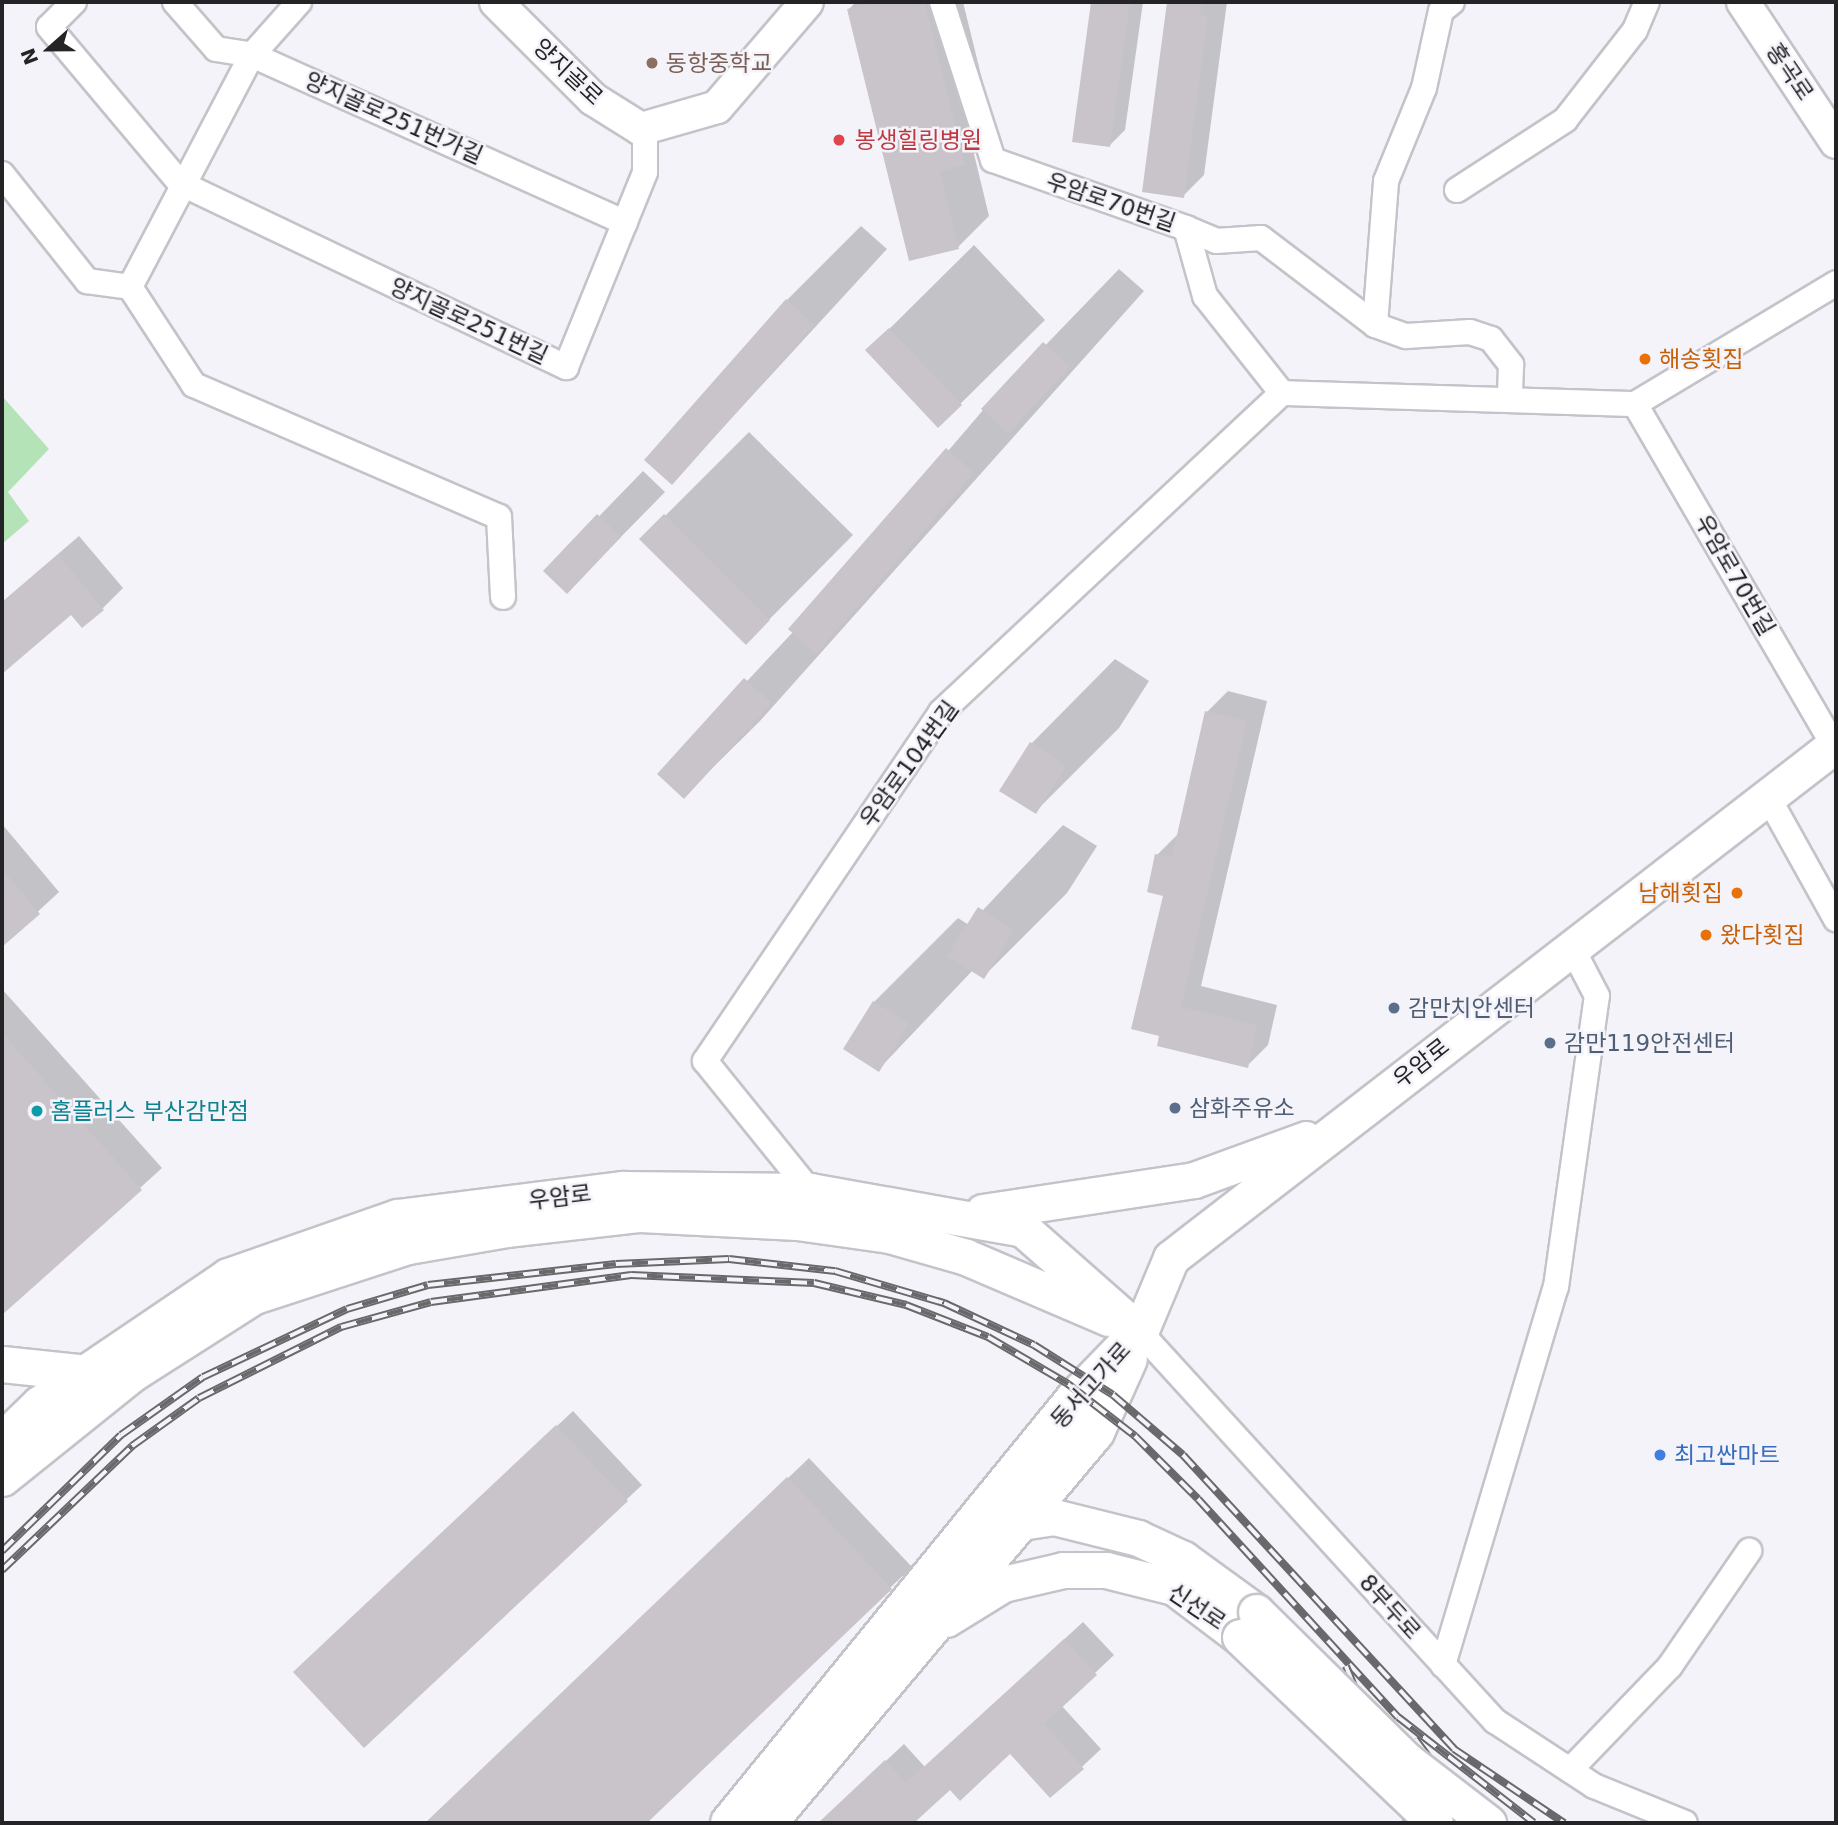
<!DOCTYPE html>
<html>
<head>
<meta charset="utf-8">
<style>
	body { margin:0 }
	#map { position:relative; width:1838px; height:1825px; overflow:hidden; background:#f4f3f9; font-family:"DejaVu Sans","Noto Sans KR",sans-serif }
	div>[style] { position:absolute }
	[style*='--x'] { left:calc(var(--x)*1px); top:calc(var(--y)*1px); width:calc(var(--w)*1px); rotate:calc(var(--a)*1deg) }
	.green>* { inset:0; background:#b5e3b8 }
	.shadow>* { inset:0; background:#0003 }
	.building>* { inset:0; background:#c9c4c9 }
	.roads { filter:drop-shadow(2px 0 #c4c3c9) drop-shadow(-2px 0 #c4c3c9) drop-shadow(0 2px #c4c3c9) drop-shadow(0 -2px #c4c3c9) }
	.minor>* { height:24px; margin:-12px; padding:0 12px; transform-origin:12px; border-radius:12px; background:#fff }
	.tertiary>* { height:32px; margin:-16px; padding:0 16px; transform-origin:16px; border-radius:16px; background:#fff }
	.secondary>* { height:35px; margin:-17.5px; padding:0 17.5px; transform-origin:17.5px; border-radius:17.5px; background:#fff }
	.primary>* { height:38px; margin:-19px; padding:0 19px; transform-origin:19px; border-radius:19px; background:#fff }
	.rail>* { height:8px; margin-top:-4px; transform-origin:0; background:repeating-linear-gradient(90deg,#f4f3f9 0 16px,#69686b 0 32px); box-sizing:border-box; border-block:2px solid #69686b }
	.bridges { filter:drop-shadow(2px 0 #c4c3c9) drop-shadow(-2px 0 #c4c3c9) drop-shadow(0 2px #c4c3c9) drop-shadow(0 -2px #c4c3c9) }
	.secondary-bridge>* { height:35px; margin:-17.5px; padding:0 17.5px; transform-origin:17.5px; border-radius:17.5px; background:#fff }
	.dots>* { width:19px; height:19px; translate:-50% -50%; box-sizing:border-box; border:4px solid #f4f3f9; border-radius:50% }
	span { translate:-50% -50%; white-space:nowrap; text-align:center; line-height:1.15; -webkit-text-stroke:5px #f4f3f9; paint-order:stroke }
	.education-label { font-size:23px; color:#785e54 }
	.left { translate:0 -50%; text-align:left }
	.street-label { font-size:23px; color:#242325 }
	.health-label { font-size:23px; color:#be3a42 }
	.food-label { font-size:23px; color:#c56008 }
	.right { translate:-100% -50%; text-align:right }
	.service-label { font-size:23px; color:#4e5e75 }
	.culture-label { font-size:23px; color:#0d838f }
	.shop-label { font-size:23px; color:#366cbe }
	.frame { position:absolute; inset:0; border:4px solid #242325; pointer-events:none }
	.north { position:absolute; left:14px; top:14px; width:70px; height:70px; -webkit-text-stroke:5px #f4f3f9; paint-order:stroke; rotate:249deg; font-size:19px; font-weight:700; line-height:28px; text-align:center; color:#242325 }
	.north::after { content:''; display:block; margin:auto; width:24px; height:32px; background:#242325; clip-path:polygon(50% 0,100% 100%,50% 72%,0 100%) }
</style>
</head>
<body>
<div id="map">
	<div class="green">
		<div style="clip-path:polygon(2px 396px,49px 449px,8px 492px,29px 521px,2px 544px)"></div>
	</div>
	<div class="shadow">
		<div style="clip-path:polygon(856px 2px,963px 2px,995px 132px,974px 154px,989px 216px,958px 247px,849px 9px)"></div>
		<div style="clip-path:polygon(1093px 2px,1143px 2px,1125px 130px,1109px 146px,1074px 141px)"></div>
		<div style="clip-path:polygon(1169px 2px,1227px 2px,1204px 175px,1183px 196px,1144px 190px)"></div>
		<div style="clip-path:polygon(861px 226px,887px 249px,672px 483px,787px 300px)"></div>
		<div style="clip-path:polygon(974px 245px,1045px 320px,938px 426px,867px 351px)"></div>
		<div style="clip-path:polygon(1119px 269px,1144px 291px,759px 722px,684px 796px,660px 774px,793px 632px,984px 409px)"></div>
		<div style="clip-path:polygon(749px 432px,853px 535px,746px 643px,642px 539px)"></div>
		<div style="clip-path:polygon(643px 471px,665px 492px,567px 592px,546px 571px)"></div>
		<div style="clip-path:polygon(79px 536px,123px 588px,102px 609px,71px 613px,2px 672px,2px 602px)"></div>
		<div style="clip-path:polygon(1115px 659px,1149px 681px,1119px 728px,1035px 812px,1031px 744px)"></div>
		<div style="clip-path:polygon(1228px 691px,1267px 701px,1201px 986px,1277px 1005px,1268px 1045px,1247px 1066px,1161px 1034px,1165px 894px,1157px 855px,1178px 834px,1207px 712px)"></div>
		<div style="clip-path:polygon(2px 824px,59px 892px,2px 945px)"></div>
		<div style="clip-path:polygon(1063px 825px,1097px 846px,1067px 893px,983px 977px,973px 970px,878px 1070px,874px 1002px,958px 918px,969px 925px)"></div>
		<div style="clip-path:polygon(2px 989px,162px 1168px,2px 1313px)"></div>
		<div style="clip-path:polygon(573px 1411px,642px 1485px,626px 1500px,311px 1656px)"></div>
		<div style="clip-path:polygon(809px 1458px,912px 1567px,891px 1587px,644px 1823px,427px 1823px)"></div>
		<div style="clip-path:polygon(1083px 1622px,1114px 1655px,1061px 1705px,1101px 1749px,1051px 1796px,1011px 1751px,950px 1788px,912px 1823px,834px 1823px,827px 1816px,904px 1744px,925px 1767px)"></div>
	</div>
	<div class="building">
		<div style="clip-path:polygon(874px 2px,925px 2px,965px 165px,940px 171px,959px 249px,909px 261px,847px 9px)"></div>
		<div style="clip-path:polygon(1091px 2px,1130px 2px,1110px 147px,1072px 142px)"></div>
		<div style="clip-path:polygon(1167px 2px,1202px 2px,1200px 15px,1208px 16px,1184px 198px,1142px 192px)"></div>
		<div style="clip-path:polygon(786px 299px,814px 325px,672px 485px,644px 460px)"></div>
		<div style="clip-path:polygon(889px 328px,962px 405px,938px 428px,865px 350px)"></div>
		<div style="clip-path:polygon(1043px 342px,1070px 367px,1008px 434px,981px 409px)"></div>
		<div style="clip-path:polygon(946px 448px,974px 473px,816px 654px,788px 629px)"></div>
		<div style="clip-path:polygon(597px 514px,621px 537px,567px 594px,543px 571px)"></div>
		<div style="clip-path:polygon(664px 514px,770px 620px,746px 645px,639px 539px)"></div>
		<div style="clip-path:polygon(58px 555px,104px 610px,82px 628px,71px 615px,2px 674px,2px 603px)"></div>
		<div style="clip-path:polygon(744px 678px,772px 703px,684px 799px,657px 774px)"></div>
		<div style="clip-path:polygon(1205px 711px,1247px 721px,1181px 1007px,1257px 1025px,1248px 1068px,1157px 1046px,1159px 1036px,1131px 1029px,1163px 896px,1147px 892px,1155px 854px,1172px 857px)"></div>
		<div style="clip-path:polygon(1030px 742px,1066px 766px,1036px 814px,999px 791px)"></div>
		<div style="clip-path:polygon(2px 869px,40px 914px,2px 947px)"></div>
		<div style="clip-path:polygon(978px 907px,1014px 930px,984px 979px,947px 956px)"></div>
		<div style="clip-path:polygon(873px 1001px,909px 1024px,879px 1072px,843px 1049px)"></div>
		<div style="clip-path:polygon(2px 1033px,142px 1190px,2px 1315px)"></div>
		<div style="clip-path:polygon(556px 1425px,628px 1501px,364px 1748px,293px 1672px)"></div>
		<div style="clip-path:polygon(787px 1477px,892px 1589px,647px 1823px,425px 1823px)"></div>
		<div style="clip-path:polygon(1064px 1639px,1097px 1675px,1044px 1724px,1084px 1769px,1050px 1798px,1010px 1754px,960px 1801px,950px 1790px,914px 1823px,818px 1823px,885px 1760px,906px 1783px)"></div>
	</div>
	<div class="roads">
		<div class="minor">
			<div style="--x:74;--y:2;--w:35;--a:135"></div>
			<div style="--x:49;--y:27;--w:204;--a:50"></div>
			<div style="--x:180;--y:183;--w:428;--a:25.5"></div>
			<div style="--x:566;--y:367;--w:210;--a:-67.9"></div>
			<div style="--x:645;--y:172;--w:44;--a:-90"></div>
			<div style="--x:175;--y:2;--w:62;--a:48.9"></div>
			<div style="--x:216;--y:49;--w:36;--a:9"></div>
			<div style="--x:252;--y:55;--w:409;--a:24.2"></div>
			<div style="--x:942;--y:2;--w:166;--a:72.1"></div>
			<div style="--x:993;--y:160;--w:205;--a:19.4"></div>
			<div style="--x:1186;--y:228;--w:71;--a:74.4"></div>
			<div style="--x:1205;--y:296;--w:124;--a:51.6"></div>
			<div style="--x:1282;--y:393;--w:353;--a:1.8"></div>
			<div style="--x:1635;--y:404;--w:396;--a:59.8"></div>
			<div style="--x:2;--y:174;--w:137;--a:51.5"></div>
			<div style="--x:87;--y:281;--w:43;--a:7.9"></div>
			<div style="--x:1457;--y:190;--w:129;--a:-32.9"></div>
			<div style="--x:1565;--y:120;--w:114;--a:-52.1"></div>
			<div style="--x:1635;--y:30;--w:30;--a:-67"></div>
			<div style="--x:1186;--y:228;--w:33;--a:23"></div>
			<div style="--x:1216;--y:241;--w:45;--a:-3.8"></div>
			<div style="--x:1261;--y:238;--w:143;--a:37.3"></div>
			<div style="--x:1375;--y:325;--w:33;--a:20"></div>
			<div style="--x:1406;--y:336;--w:64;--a:-3.6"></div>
			<div style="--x:1470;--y:332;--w:22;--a:18"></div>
			<div style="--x:1491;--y:339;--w:33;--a:52"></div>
			<div style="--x:1511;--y:365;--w:35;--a:92"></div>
			<div style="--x:130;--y:287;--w:117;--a:56.9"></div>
			<div style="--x:194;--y:385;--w:332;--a:23.4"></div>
			<div style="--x:499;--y:517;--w:80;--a:87.1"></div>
			<div style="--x:130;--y:287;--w:262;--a:-62.3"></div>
			<div style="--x:252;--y:55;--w:71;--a:-48.4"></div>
			<div style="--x:1375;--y:325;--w:144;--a:-85.6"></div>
			<div style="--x:1386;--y:181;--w:100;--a:-67.8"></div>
			<div style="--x:1424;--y:88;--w:79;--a:-77.6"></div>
			<div style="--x:1441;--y:11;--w:14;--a:-39"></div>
			<div style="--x:1635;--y:404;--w:235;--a:-31"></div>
			<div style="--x:1768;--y:797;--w:140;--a:60.9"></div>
			<div style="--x:810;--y:1191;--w:167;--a:-128.9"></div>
			<div style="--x:705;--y:1061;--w:421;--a:-55.9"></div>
			<div style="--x:941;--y:712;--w:467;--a:-43.1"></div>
			<div style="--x:1140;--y:1332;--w:527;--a:47.62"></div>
			<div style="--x:1495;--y:1721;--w:118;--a:33.3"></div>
			<div style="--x:1594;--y:1786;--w:98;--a:22.1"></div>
			<div style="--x:1443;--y:1665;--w:395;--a:-73.4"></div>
			<div style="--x:1556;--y:1287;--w:294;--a:-82"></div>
			<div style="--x:1597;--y:996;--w:54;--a:-117.5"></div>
			<div style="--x:1570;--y:1770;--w:144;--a:-46.1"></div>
			<div style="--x:1670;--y:1666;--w:140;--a:-55.5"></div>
		</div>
		<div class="tertiary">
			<div style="--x:496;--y:2;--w:137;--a:45"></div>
			<div style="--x:593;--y:99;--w:57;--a:32"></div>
			<div style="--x:641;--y:129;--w:79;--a:-16.1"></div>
			<div style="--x:717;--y:107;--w:138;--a:-49.4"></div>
			<div style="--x:1743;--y:2;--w:168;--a:56.4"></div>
		</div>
		<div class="secondary">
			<div style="--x:983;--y:1212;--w:213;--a:-8.6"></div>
			<div style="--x:1194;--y:1180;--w:119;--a:-20.1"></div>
			<div style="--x:1140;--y:1332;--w:80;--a:-67.3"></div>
			<div style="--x:1171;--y:1258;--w:840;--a:-37.7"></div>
			<div style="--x:2;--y:1364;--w:86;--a:6"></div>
			<div style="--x:2;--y:1440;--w:52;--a:-44.2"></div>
			<div style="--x:39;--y:1404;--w:228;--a:-34.1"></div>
			<div style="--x:228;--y:1276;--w:179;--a:-19.2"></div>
			<div style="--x:397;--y:1217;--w:228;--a:-7.1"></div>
			<div style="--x:623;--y:1189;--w:187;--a:0.6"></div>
			<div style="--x:810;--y:1191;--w:216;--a:10.1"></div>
			<div style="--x:1023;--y:1229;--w:156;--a:41.4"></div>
			<div style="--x:2;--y:1478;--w:168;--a:-38.7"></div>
			<div style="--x:133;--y:1373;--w:143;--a:-32.5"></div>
			<div style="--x:254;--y:1296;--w:162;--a:-18"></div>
			<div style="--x:408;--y:1246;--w:99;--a:-9.8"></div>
			<div style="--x:506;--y:1229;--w:135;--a:-6.4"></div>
			<div style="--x:640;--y:1214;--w:157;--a:2.9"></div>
			<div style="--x:797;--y:1222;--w:93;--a:8"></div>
			<div style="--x:889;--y:1235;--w:80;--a:15.9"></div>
			<div style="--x:966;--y:1257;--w:155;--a:23.2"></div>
			<div style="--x:1001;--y:1525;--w:54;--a:-8.6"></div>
			<div style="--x:1054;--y:1517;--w:87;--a:14"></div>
			<div style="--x:1138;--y:1538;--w:50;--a:25"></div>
			<div style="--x:1183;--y:1559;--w:90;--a:36"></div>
			<div style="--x:946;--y:1619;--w:67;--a:-31.6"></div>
			<div style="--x:1003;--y:1584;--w:62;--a:-13.1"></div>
			<div style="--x:1063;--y:1570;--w:43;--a:0"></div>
			<div style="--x:1106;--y:1570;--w:70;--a:14"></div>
			<div style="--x:1174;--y:1587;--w:83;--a:37.1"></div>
		</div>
		<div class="primary">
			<div style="--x:730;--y:1823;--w:548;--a:-50.85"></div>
			<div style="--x:1076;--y:1398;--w:92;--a:-45.9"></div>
			<div style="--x:767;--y:1823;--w:510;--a:-50.01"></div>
			<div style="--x:1095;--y:1432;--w:80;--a:-65.7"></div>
		</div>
	</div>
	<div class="rail">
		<div style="--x:2;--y:1551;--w:166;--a:-44.3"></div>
		<div style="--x:121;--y:1435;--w:100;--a:-35.3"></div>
		<div style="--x:203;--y:1377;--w:159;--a:-25.3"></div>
		<div style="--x:347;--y:1309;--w:84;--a:-16.5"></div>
		<div style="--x:428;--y:1285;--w:189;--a:-6.4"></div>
		<div style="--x:616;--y:1264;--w:113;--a:-2.5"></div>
		<div style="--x:729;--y:1259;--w:107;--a:6.5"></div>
		<div style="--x:835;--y:1271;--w:114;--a:16.4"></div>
		<div style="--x:944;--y:1303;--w:99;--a:25"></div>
		<div style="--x:1034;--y:1345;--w:93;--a:32.3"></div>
		<div style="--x:1113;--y:1395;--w:92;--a:40.6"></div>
		<div style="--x:1183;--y:1455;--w:400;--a:47.3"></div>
		<div style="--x:1454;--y:1749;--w:133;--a:33.9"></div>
		<div style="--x:2;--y:1570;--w:180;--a:-43.6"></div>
		<div style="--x:132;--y:1446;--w:82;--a:-35.6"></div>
		<div style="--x:199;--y:1398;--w:159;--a:-26.6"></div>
		<div style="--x:341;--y:1327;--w:93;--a:-15.5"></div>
		<div style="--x:431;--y:1302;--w:202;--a:-7.7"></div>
		<div style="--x:631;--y:1275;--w:183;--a:2.5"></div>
		<div style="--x:814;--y:1283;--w:95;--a:13.4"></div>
		<div style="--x:906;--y:1305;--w:88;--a:21.3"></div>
		<div style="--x:988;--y:1337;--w:93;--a:30.4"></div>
		<div style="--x:1068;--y:1384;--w:85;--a:37.8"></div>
		<div style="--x:1135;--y:1436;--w:89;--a:45"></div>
		<div style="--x:1198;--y:1499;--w:296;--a:47.5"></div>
		<div style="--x:1398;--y:1717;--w:172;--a:37.9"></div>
		<div style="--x:1346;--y:1666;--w:169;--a:68.5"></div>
		<div style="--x:1415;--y:1739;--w:105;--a:53.1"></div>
	</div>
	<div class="bridges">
		<div class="secondary-bridge">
			<div style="--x:1256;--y:1612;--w:209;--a:44.6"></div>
			<div style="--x:1405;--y:1759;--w:105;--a:37.6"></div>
			<div style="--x:1240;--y:1637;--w:269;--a:43.6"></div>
		</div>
	</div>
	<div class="dots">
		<div style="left:652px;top:63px;background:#8d6e63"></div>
		<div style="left:839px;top:140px;background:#e0444e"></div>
		<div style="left:1645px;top:359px;background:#e8710a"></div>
		<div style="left:1737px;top:893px;background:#e8710a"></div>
		<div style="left:1706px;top:935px;background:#e8710a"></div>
		<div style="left:1394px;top:1008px;background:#5c6f8a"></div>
		<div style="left:1550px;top:1043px;background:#5c6f8a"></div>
		<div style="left:1175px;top:1108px;background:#5c6f8a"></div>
		<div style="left:37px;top:1111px;background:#0f9aa8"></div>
		<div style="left:1660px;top:1455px;background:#3f7fe0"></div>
	</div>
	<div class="education-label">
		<span class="left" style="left:666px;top:63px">동항중학교</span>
	</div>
	<div class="street-label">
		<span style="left:568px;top:72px;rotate:43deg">양지골로</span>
		<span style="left:1790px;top:72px;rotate:56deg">홍곡로</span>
		<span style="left:394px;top:118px;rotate:24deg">양지골로251번가길</span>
		<span style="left:1111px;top:202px;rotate:19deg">우암로70번길</span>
		<span style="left:469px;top:321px;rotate:25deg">양지골로251번길</span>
		<span style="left:1735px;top:575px;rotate:60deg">우암로70번길</span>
		<span style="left:909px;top:764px;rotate:-54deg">우암로104번길</span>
		<span style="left:1421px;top:1063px;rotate:-38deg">우암로</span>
		<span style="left:560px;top:1197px;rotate:-7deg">우암로</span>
		<span style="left:1091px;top:1385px;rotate:-48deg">동서고가로</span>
		<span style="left:1197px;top:1607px;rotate:34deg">신선로</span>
		<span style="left:1390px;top:1607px;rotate:48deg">8부두로</span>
	</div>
	<div class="health-label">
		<span class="left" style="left:855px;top:140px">봉생힐링병원</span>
	</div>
	<div class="food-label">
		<span class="left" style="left:1659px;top:359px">해송횟집</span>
		<span class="right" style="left:1723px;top:893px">남해횟집</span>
		<span class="left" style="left:1720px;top:935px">왔다횟집</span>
	</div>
	<div class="service-label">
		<span class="left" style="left:1408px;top:1008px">감만치안센터</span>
		<span class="left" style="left:1564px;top:1043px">감만119안전센터</span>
		<span class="left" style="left:1189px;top:1108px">삼화주유소</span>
	</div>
	<div class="culture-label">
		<span class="left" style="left:51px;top:1111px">홈플러스 부산감만점</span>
	</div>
	<div class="shop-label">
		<span class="left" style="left:1674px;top:1455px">최고싼마트</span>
	</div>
	<div class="frame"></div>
	<div class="north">N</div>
</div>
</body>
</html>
